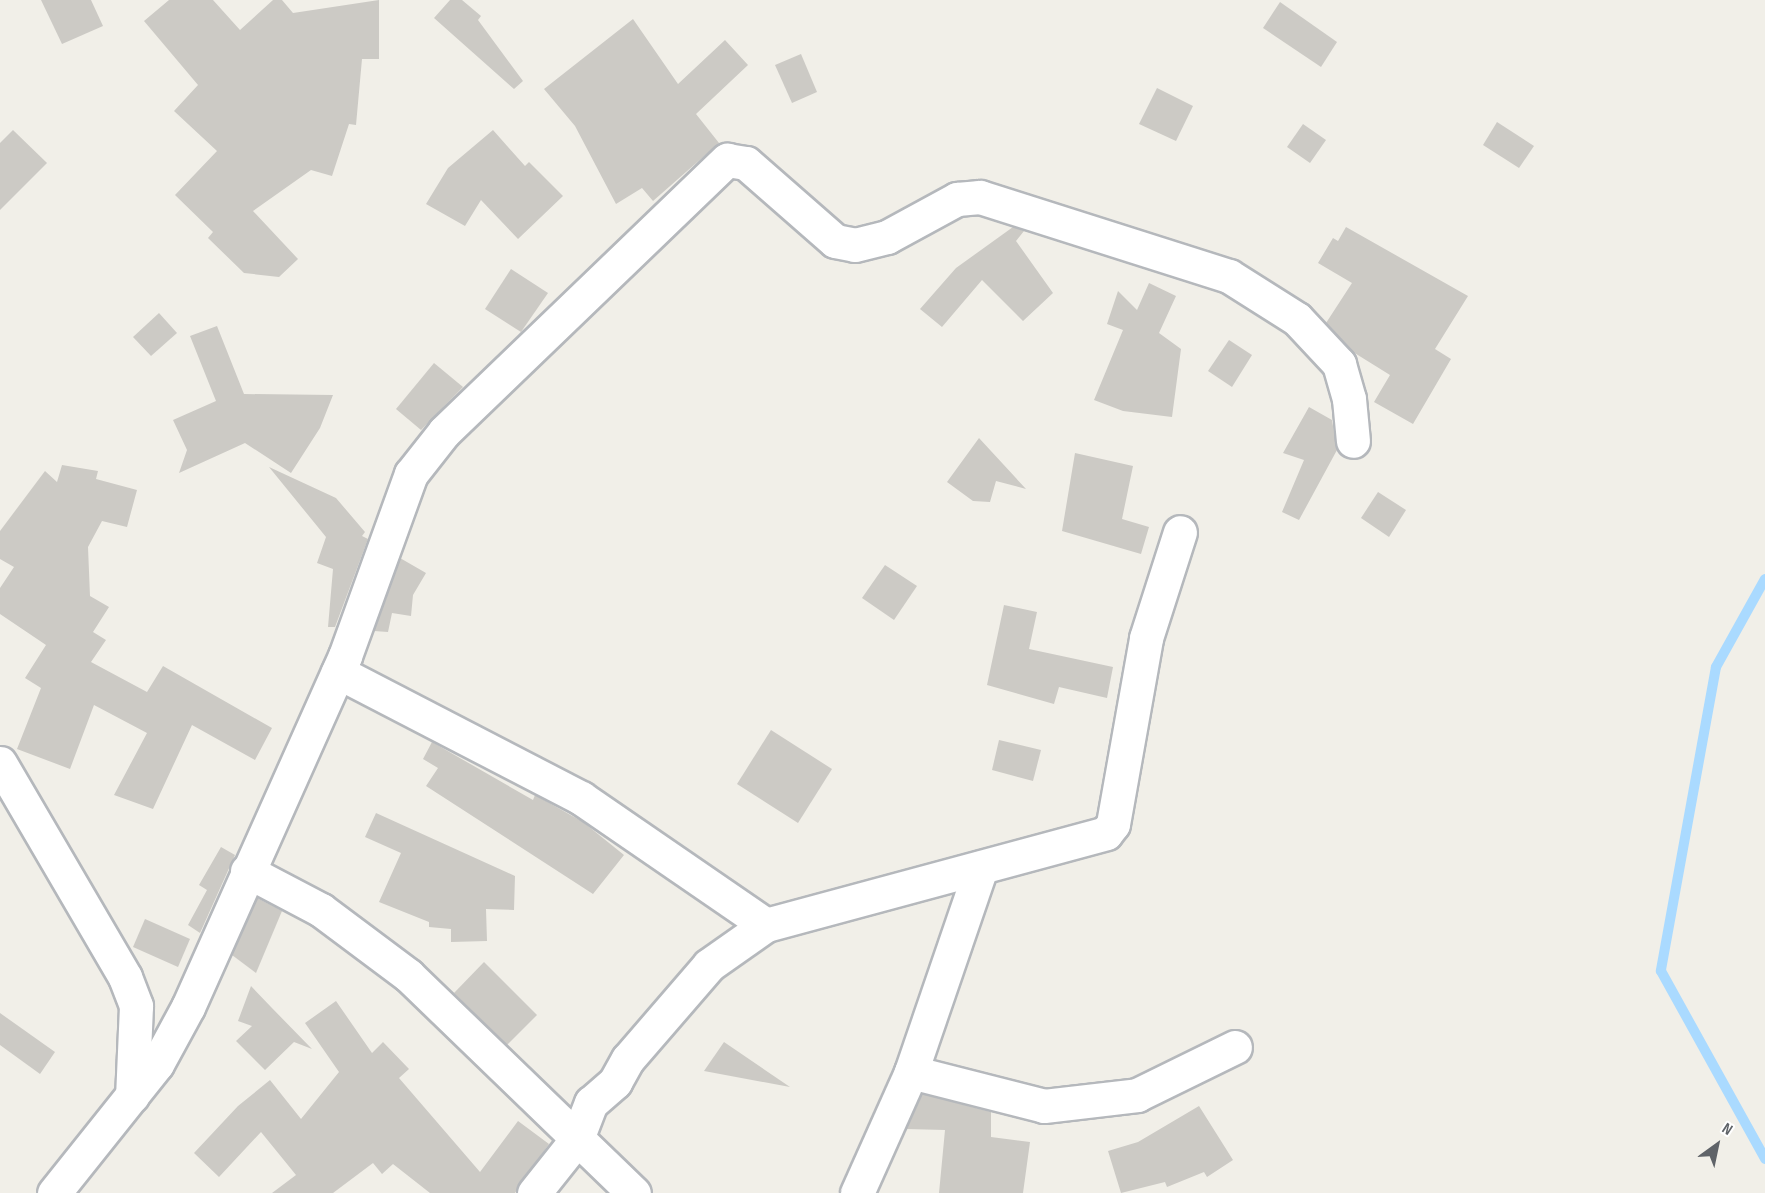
<!DOCTYPE html>
<html>
<head>
<meta charset="utf-8">
<style>
	body { margin:0 }
	#map { position:relative; width:1765px; height:1193px; overflow:hidden; background:#f1efe8; font-family:"Sofia Sans Condensed",sans-serif }
	div>[style] { position:absolute }
	[style*='--x'] { left:calc(var(--x)*1px); top:calc(var(--y)*1px); width:calc(var(--w)*1px); rotate:calc(var(--a)*1deg) }
	.stream>* { height:10px; margin:-5px; padding:0 5px; transform-origin:5px; border-radius:5px; background:#aadaff }
	.building>* { inset:0; background:#cccac5 }
	.roads { filter:drop-shadow(2px 0 #b5b8bc) drop-shadow(-2px 0 #b5b8bc) drop-shadow(0 2px #b5b8bc) drop-shadow(0 -2px #b5b8bc) }
	.street>* { height:33px; margin:-16.5px; padding:0 16.5px; transform-origin:16.5px; border-radius:16.5px; background:#fff }
	span { translate:-50% -50%; white-space:nowrap; text-align:center; line-height:1.15; -webkit-text-stroke:4.5px #fff; paint-order:stroke }
	.north { position:absolute; left:1687px; top:1115px; width:60px; height:60px; -webkit-text-stroke:4px #fff; paint-order:stroke; rotate:33deg; font-size:16px; font-weight:700; line-height:24px; text-align:center; color:#5f6368 }
	.north::after { content:''; display:block; margin:auto; width:21px; height:27px; background:#5f6368; clip-path:polygon(50% 0,100% 100%,50% 72%,0 100%) }
</style>
</head>
<body>
<div id="map">
	<div class="stream">
		<div style="--x:1765;--y:579;--w:101;--a:119.1"></div>
		<div style="--x:1716;--y:667;--w:309;--a:100.3"></div>
		<div style="--x:1661;--y:971;--w:215;--a:61"></div>
	</div>
	<div class="building">
		<div style="clip-path:polygon(41px 0,91px 0,103px 26px,62px 44px)"></div>
		<div style="clip-path:polygon(169px 0,213px 0,240px 30px,273px 0,282px 0,293px 13px,379px 0,379px 59px,362px 59px,356px 125px,349px 124px,332px 176px,311px 170px,253px 211px,298px 259px,279px 277px,244px 273px,208px 238px,213px 232px,175px 195px,217px 151px,174px 111px,198px 85px,144px 21px)"></div>
		<div style="clip-path:polygon(450px 0,462px 0,481px 16px,478px 20px,523px 81px,514px 89px,434px 18px)"></div>
		<div style="clip-path:polygon(1280px 2px,1337px 42px,1321px 67px,1263px 28px)"></div>
		<div style="clip-path:polygon(633px 19px,678px 84px,725px 40px,748px 65px,696px 114px,719px 143px,653px 201px,642px 188px,616px 204px,575px 126px,544px 89px)"></div>
		<div style="clip-path:polygon(801px 54px,817px 92px,792px 103px,775px 65px)"></div>
		<div style="clip-path:polygon(1157px 88px,1193px 106px,1176px 141px,1139px 124px)"></div>
		<div style="clip-path:polygon(1497px 122px,1534px 146px,1519px 168px,1483px 145px)"></div>
		<div style="clip-path:polygon(1303px 124px,1326px 140px,1310px 163px,1287px 147px)"></div>
		<div style="clip-path:polygon(13px 130px,47px 163px,0 210px,0 143px)"></div>
		<div style="clip-path:polygon(493px 130px,525px 166px,529px 162px,563px 196px,518px 239px,481px 200px,465px 226px,426px 204px,448px 168px)"></div>
		<div style="clip-path:polygon(1013px 227px,1024px 231px,1016px 241px,1053px 293px,1023px 321px,982px 280px,942px 327px,920px 309px,956px 268px)"></div>
		<div style="clip-path:polygon(1346px 227px,1468px 296px,1435px 349px,1451px 359px,1413px 424px,1374px 402px,1390px 375px,1353px 352px,1326px 323px,1352px 283px,1318px 263px,1333px 238px,1338px 241px)"></div>
		<div style="clip-path:polygon(511px 269px,548px 293px,521px 332px,485px 309px)"></div>
		<div style="clip-path:polygon(1149px 283px,1176px 296px,1159px 333px,1181px 349px,1172px 417px,1123px 411px,1094px 400px,1123px 330px,1107px 324px,1118px 291px,1137px 310px)"></div>
		<div style="clip-path:polygon(159px 313px,177px 333px,151px 356px,133px 337px)"></div>
		<div style="clip-path:polygon(217px 326px,244px 394px,333px 395px,320px 428px,291px 473px,245px 443px,179px 473px,187px 450px,173px 420px,216px 401px,190px 336px)"></div>
		<div style="clip-path:polygon(1229px 340px,1252px 355px,1232px 387px,1208px 371px)"></div>
		<div style="clip-path:polygon(434px 363px,463px 387px,421px 430px,396px 409px)"></div>
		<div style="clip-path:polygon(1309px 407px,1332px 420px,1337px 450px,1299px 520px,1282px 512px,1304px 460px,1283px 453px)"></div>
		<div style="clip-path:polygon(979px 438px,1026px 489px,996px 481px,990px 502px,973px 501px,947px 482px)"></div>
		<div style="clip-path:polygon(1075px 453px,1133px 466px,1122px 519px,1149px 527px,1141px 554px,1062px 531px)"></div>
		<div style="clip-path:polygon(62px 465px,98px 471px,96px 479px,137px 490px,127px 527px,102px 521px,88px 547px,90px 596px,109px 607px,93px 632px,106px 640px,91px 662px,147px 692px,163px 666px,272px 728px,255px 760px,192px 725px,153px 809px,114px 795px,147px 733px,94px 705px,70px 769px,17px 749px,41px 688px,25px 678px,46px 645px,0 614px,0 588px,14px 567px,0 559px,0 531px,45px 471px,57px 482px)"></div>
		<div style="clip-path:polygon(269px 467px,336px 498px,365px 532px,362px 536px,368px 539px,335px 627px,328px 627px,333px 569px,317px 563px,326px 537px)"></div>
		<div style="clip-path:polygon(1378px 492px,1406px 510px,1389px 537px,1361px 518px)"></div>
		<div style="clip-path:polygon(400px 558px,426px 573px,413px 595px,411px 616px,392px 613px,388px 632px,374px 631px)"></div>
		<div style="clip-path:polygon(885px 565px,917px 586px,894px 620px,862px 598px)"></div>
		<div style="clip-path:polygon(1004px 605px,1037px 612px,1029px 649px,1113px 667px,1107px 698px,1059px 687px,1054px 704px,987px 685px)"></div>
		<div style="clip-path:polygon(771px 730px,832px 769px,798px 823px,737px 784px)"></div>
		<div style="clip-path:polygon(999px 740px,1041px 750px,1033px 781px,992px 770px)"></div>
		<div style="clip-path:polygon(432px 742px,533px 800px,535px 795px,583px 822px,624px 855px,593px 894px,426px 786px,438px 768px,423px 759px)"></div>
		<div style="clip-path:polygon(376px 813px,515px 876px,514px 910px,486px 909px,487px 941px,451px 942px,451px 929px,429px 927px,429px 922px,379px 902px,401px 853px,365px 837px)"></div>
		<div style="clip-path:polygon(221px 847px,235px 855px,200px 933px,188px 925px,207px 890px,199px 885px)"></div>
		<div style="clip-path:polygon(257px 898px,282px 911px,256px 973px,232px 955px)"></div>
		<div style="clip-path:polygon(145px 919px,190px 939px,178px 967px,133px 947px)"></div>
		<div style="clip-path:polygon(484px 962px,537px 1015px,507px 1045px,454px 993px)"></div>
		<div style="clip-path:polygon(251px 986px,271px 1007px,312px 1049px,294px 1042px,265px 1070px,236px 1041px,252px 1026px,238px 1021px)"></div>
		<div style="clip-path:polygon(336px 1001px,372px 1053px,383px 1042px,409px 1069px,399px 1078px,480px 1172px,518px 1121px,549px 1144px,515px 1193px,430px 1193px,393px 1164px,382px 1174px,373px 1163px,333px 1193px,272px 1193px,296px 1175px,261px 1132px,219px 1177px,194px 1153px,238px 1106px,270px 1080px,301px 1119px,339px 1072px,305px 1023px)"></div>
		<div style="clip-path:polygon(0 1013px,55px 1052px,40px 1074px,0 1045px)"></div>
		<div style="clip-path:polygon(724px 1042px,790px 1087px,704px 1071px)"></div>
		<div style="clip-path:polygon(922px 1094px,991px 1112px,991px 1137px,1030px 1142px,1023px 1193px,939px 1193px,945px 1130px,906px 1129px)"></div>
		<div style="clip-path:polygon(1199px 1106px,1233px 1160px,1207px 1177px,1204px 1172px,1167px 1187px,1165px 1182px,1121px 1193px,1108px 1151px,1138px 1142px)"></div>
	</div>
	<div class="roads">
		<div class="street">
			<div style="--x:338;--y:672;--w:274;--a:27.4"></div>
			<div style="--x:581;--y:798;--w:224;--a:34.5"></div>
			<div style="--x:0;--y:763;--w:248;--a:59.7"></div>
			<div style="--x:125;--y:977;--w:31;--a:69"></div>
			<div style="--x:136;--y:1006;--w:90;--a:92.5"></div>
			<div style="--x:247;--y:871;--w:84;--a:27.8"></div>
			<div style="--x:321;--y:910;--w:109;--a:36.8"></div>
			<div style="--x:408;--y:975;--w:314;--a:44"></div>
			<div style="--x:911;--y:1072;--w:137;--a:14.3"></div>
			<div style="--x:1044;--y:1106;--w:94;--a:-6.7"></div>
			<div style="--x:1137;--y:1095;--w:109;--a:-26.1"></div>
			<div style="--x:54;--y:1193;--w:165;--a:-51.4"></div>
			<div style="--x:157;--y:1064;--w:65;--a:-61.5"></div>
			<div style="--x:188;--y:1007;--w:385;--a:-65.9"></div>
			<div style="--x:345;--y:656;--w:194;--a:-70.1"></div>
			<div style="--x:411;--y:474;--w:53;--a:-51.8"></div>
			<div style="--x:444;--y:432;--w:393;--a:-43.9"></div>
			<div style="--x:727;--y:160;--w:19;--a:9"></div>
			<div style="--x:746;--y:163;--w:118;--a:41.2"></div>
			<div style="--x:835;--y:241;--w:20;--a:11"></div>
			<div style="--x:855;--y:245;--w:33;--a:-14"></div>
			<div style="--x:887;--y:237;--w:80;--a:-28.5"></div>
			<div style="--x:957;--y:199;--w:23;--a:-5"></div>
			<div style="--x:980;--y:197;--w:261;--a:17.6"></div>
			<div style="--x:1229;--y:276;--w:80;--a:32.3"></div>
			<div style="--x:1297;--y:319;--w:62;--a:47"></div>
			<div style="--x:1339;--y:364;--w:36;--a:74"></div>
			<div style="--x:1349;--y:399;--w:42;--a:84.6"></div>
			<div style="--x:534;--y:1193;--w:69;--a:-51.5"></div>
			<div style="--x:577;--y:1139;--w:39;--a:-69"></div>
			<div style="--x:591;--y:1103;--w:32;--a:-41"></div>
			<div style="--x:615;--y:1082;--w:26;--a:-61"></div>
			<div style="--x:628;--y:1059;--w:124;--a:-49.2"></div>
			<div style="--x:709;--y:965;--w:70;--a:-35.1"></div>
			<div style="--x:766;--y:925;--w:352;--a:-15.1"></div>
			<div style="--x:1106;--y:833;--w:11;--a:-52"></div>
			<div style="--x:1113;--y:824;--w:189;--a:-79.9"></div>
			<div style="--x:1146;--y:638;--w:111;--a:-72.2"></div>
			<div style="--x:857;--y:1193;--w:133;--a:-65.9"></div>
			<div style="--x:911;--y:1072;--w:216;--a:-71.1"></div>
		</div>
	</div>
	<div class="north">N</div>
</div>
</body>
</html>
